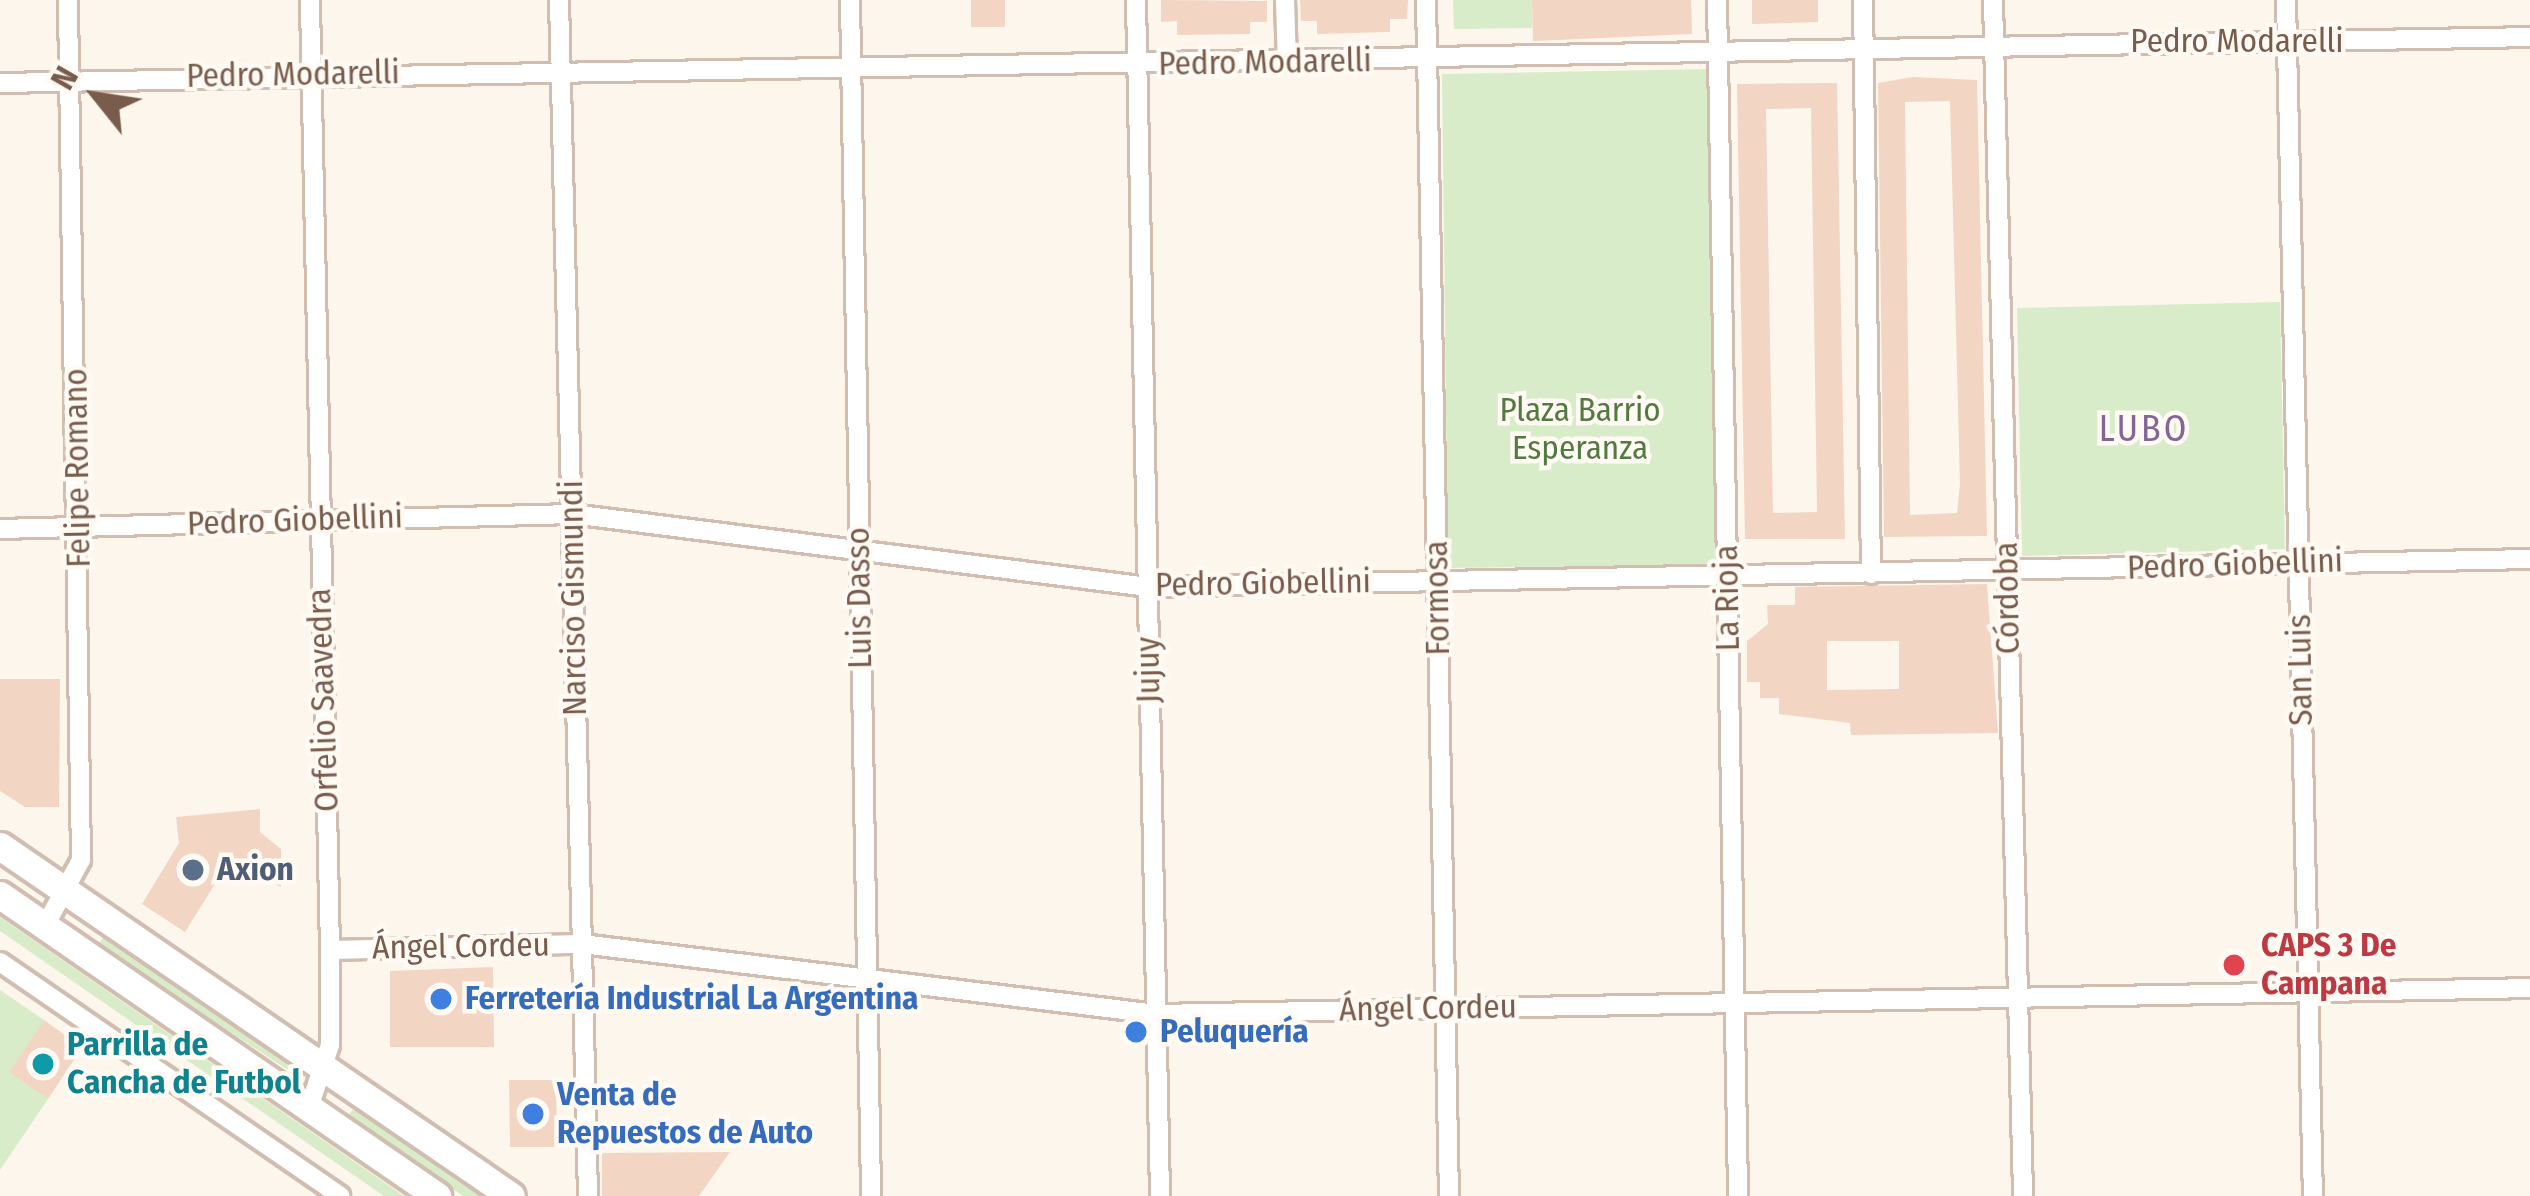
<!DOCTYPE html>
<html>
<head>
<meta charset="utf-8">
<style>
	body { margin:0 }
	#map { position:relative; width:2530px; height:1196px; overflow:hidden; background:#fdf6ec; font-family:"Fira Sans Condensed",sans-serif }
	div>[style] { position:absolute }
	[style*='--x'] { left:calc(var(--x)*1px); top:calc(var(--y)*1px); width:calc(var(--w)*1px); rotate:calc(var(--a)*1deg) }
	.green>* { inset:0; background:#d8ecc9 }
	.building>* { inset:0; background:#f3d5c3 }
	.roads { filter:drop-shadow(3px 0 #d1beb0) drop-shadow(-3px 0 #d1beb0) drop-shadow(0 3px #d1beb0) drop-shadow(0 -3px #d1beb0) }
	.minor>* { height:18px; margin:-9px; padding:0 9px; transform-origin:9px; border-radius:9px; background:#fff }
	.secondary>* { height:27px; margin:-13.5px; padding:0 13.5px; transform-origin:13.5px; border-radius:13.5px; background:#fff }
	.dots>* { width:33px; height:33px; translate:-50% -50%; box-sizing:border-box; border:6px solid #fffaf3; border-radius:50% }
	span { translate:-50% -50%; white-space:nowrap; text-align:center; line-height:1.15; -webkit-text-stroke:9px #fffaf3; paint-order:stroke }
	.street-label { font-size:33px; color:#7a5c4d }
	.park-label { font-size:33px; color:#537a41 }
	.service-label { font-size:33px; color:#4e5e75; font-weight:700 }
	.left { translate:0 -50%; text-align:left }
	.health-label { font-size:33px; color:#be3a42; font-weight:700 }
	.shop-label { font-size:33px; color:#366cbe; font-weight:700 }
	.culture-label { font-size:33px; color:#0d838f; font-weight:700 }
	.neighbourhood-label { font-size:36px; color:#846695; letter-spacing:3px }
	.north { position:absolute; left:36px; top:36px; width:120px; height:120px; -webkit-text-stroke:9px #fffaf3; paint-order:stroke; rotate:300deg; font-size:33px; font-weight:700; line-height:48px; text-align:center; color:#7a5c4d }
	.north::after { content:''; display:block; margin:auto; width:42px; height:54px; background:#7a5c4d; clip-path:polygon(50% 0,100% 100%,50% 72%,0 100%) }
</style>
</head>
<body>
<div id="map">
	<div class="green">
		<div style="clip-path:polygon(1453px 0,1532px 0,1532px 28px,1454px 29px)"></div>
		<div style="clip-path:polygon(1709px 69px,1715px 565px,1448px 568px,1442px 74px)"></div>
		<div style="clip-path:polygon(2280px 302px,2285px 549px,2022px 556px,2017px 308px)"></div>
		<div style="clip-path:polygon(0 917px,404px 1196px,384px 1196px,0 931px)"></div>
		<div style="clip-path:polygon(104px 936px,287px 1062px,288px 1070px,98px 945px)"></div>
		<div style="clip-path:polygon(0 990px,44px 1020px,10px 1071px,48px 1099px,0 1170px)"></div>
		<div style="clip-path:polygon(354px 1108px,483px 1196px,463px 1196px,347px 1117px)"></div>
	</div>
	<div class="building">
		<div style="clip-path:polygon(971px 0,1005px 0,1005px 27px,971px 27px)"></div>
		<div style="clip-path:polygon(1161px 0,1267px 1px,1267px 22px,1250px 22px,1250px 34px,1177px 35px,1177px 21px,1161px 22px)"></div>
		<div style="clip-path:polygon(1300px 0,1408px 0,1407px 19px,1390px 19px,1390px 32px,1317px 34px,1317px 21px,1301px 21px)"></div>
		<div style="clip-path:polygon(1532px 0,1691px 0,1692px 34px,1533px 41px)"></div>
		<div style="clip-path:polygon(1752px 0,1818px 0,1818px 22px,1752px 24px)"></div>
		<div style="clip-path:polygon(evenodd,1913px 77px,1977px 80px,1987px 536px,1884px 537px,1878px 83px,1913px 77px,1950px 101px,1960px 484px,1957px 513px,1910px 515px,1905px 102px,1950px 101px)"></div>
		<div style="clip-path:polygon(evenodd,1837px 83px,1845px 539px,1745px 539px,1737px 84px,1837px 83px,1811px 108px,1817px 512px,1773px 513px,1766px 109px,1811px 108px)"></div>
		<div style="clip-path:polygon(evenodd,1987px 584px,1998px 733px,1851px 735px,1850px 723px,1779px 714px,1779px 698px,1760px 698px,1760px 682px,1747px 682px,1747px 641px,1768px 624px,1767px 605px,1795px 605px,1795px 587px,1987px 584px,1827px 641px,1899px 641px,1899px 689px,1827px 690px,1827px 641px)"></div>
		<div style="clip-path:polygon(0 679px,60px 679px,59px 807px,25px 807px,0 791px)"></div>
		<div style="clip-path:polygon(260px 809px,260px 832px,281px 849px,281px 887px,228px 863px,185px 932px,142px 904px,179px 843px,176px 817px)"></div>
		<div style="clip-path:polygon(493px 967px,494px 1047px,390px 1047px,390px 971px)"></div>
		<div style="clip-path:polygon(44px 1020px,72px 1040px,76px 1057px,48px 1099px,9px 1072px)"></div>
		<div style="clip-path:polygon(509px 1080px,556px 1080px,557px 1147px,510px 1147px)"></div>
		<div style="clip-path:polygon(730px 1152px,699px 1196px,602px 1196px,602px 1153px)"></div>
	</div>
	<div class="roads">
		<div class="minor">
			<div style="--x:559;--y:0;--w:1196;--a:88.61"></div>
			<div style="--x:850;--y:0;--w:1196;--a:88.99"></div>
			<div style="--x:1136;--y:0;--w:1196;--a:88.85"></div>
			<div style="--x:1285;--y:0;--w:62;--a:88.2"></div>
			<div style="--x:1426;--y:0;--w:1196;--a:88.9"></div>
			<div style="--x:1717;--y:0;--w:1196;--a:88.99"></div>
			<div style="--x:1863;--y:0;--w:574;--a:89.2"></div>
			<div style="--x:1993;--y:0;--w:1196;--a:88.56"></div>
			<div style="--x:2286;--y:0;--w:1196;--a:88.71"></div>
			<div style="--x:0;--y:83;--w:2530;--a:-1.04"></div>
			<div style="--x:0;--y:529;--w:572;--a:-1.5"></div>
			<div style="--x:572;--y:514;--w:581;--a:7.22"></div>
			<div style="--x:1148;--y:587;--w:1382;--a:-1.16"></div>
			<div style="--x:45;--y:926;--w:75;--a:-61.4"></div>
			<div style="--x:81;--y:860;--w:860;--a:-90.87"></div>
			<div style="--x:330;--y:950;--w:252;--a:-1.4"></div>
			<div style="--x:582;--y:944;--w:578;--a:6.95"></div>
			<div style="--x:1156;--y:1014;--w:1374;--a:-1.08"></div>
			<div style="--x:0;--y:962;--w:413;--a:34.5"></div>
			<div style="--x:309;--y:1108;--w:66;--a:-71.6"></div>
			<div style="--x:330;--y:1045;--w:95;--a:-90"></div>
			<div style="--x:330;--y:950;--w:950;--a:-91.21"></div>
		</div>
		<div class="secondary">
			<div style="--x:0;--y:846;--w:619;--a:34.41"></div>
			<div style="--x:0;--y:895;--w:531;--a:34.56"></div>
		</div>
	</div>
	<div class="dots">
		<div style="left:193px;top:870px;background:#5c6f8a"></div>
		<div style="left:2234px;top:965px;background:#e0444e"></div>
		<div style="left:441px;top:999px;background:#3f7fe0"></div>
		<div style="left:1136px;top:1032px;background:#3f7fe0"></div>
		<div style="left:43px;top:1064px;background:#0f9aa8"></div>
		<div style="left:533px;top:1114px;background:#3f7fe0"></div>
	</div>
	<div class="street-label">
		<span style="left:2237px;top:42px">Pedro Modarelli</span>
		<span style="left:1265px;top:63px;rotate:-1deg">Pedro Modarelli</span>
		<span style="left:293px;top:75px;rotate:-1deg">Pedro Modarelli</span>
		<span style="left:78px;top:468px;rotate:-91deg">Felipe Romano</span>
		<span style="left:295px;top:521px;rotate:-2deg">Pedro Giobellini</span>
		<span style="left:2235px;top:565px;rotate:-2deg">Pedro Giobellini</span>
		<span style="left:1263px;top:584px;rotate:-1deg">Pedro Giobellini</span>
		<span style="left:574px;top:598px;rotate:-91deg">Narciso Gismundi</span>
		<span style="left:860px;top:598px;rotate:-91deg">Luis Dasso</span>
		<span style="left:1438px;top:598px;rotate:-91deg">Formosa</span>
		<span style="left:1728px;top:598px;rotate:-91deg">La Rioja</span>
		<span style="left:2008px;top:598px;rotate:-91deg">Córdoba</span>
		<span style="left:1149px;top:670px;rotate:-91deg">Jujuy</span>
		<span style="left:2301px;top:670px;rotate:-91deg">San Luis</span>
		<span style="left:324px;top:700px;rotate:-92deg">Orfelio Saavedra</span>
		<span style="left:461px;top:947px;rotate:-1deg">Ángel Cordeu</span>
		<span style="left:1428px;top:1009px;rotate:-1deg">Ángel Cordeu</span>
	</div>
	<div class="park-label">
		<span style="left:1580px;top:430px">Plaza Barrio<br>Esperanza</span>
	</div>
	<div class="service-label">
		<span class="left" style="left:217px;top:870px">Axion</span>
	</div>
	<div class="health-label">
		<span class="left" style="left:2261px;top:965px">CAPS 3 De<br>Campana</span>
	</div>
	<div class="shop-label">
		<span class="left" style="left:465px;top:999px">Ferretería Industrial La Argentina</span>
		<span class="left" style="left:1160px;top:1032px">Peluquería</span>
		<span class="left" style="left:557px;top:1114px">Venta de<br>Repuestos de Auto</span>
	</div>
	<div class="culture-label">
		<span class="left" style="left:67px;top:1064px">Parrilla de<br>Cancha de Futbol</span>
	</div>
	<div class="neighbourhood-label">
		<span style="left:2144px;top:430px">LUBO</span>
	</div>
	<div class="north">N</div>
</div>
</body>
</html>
